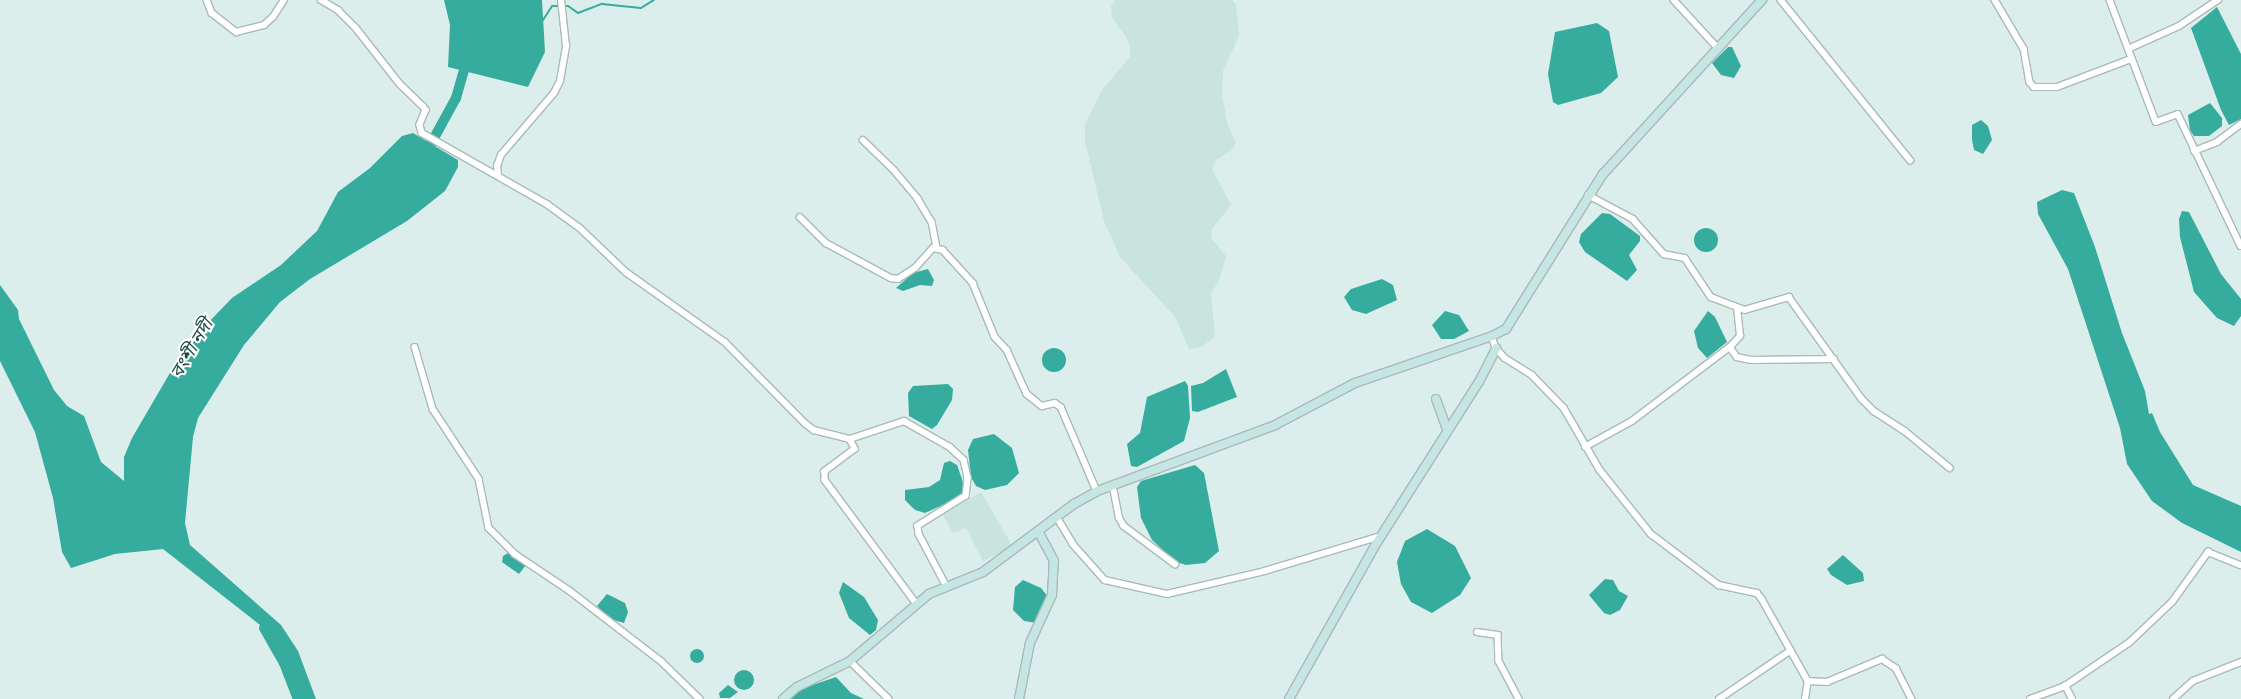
<!DOCTYPE html>
<html>
<head>
<meta charset="utf-8">
<style>
	body { margin:0 }
	#map { position:relative; width:2241px; height:699px; overflow:hidden; background:#dceeeb; font-family:"Exo 2","Noto Sans Bengali",sans-serif }
	div>[style] { position:absolute }
	[style*='--x'] { left:calc(var(--x)*1px); top:calc(var(--y)*1px); width:calc(var(--w)*1px); rotate:calc(var(--a)*1deg) }
	.built>* { inset:0; background:#c9e3de }
	.water>* { inset:0; background:#35ac9e }
	.round { border-radius:50% }
	.stream>* { height:2px; margin:-1px; padding:0 1px; transform-origin:1px; border-radius:1px; background:#35ac9e }
	.river>* { height:10px; margin:-5px; padding:0 5px; transform-origin:5px; border-radius:5px; background:#35ac9e }
	.roads { filter:drop-shadow(1px 0 #a9bab7) drop-shadow(-1px 0 #a9bab7) drop-shadow(0 1px #a9bab7) drop-shadow(0 -1px #a9bab7) }
	.street>* { height:5.5px; margin:-2.75px; padding:0 2.75px; transform-origin:2.75px; border-radius:2.75px; background:#fff }
	.secondary>* { height:8px; margin:-4px; padding:0 4px; transform-origin:4px; border-radius:4px; background:#c5e6e2 }
	span { translate:-50% -50%; white-space:nowrap; text-align:center; line-height:1.15; -webkit-text-stroke:4px #fff; paint-order:stroke }
	.water-label { font-size:18px; color:#1b4d47; font-style:italic }
</style>
</head>
<body>
<div id="map">
	<div class="built">
		<div style="clip-path:polygon(1115px 0,1232px 0,1236px 4px,1239px 36px,1223px 71px,1222px 93px,1227px 123px,1236px 142px,1232px 150px,1216px 160px,1212px 169px,1231px 205px,1211px 230px,1212px 239px,1226px 256px,1220px 278px,1211px 294px,1215px 336px,1202px 347px,1189px 349px,1176px 318px,1120px 257px,1104px 221px,1085px 141px,1085px 124px,1102px 90px,1130px 57px,1130px 47px,1125px 35px,1112px 18px,1111px 6px)"></div>
		<div style="clip-path:polygon(981px 492px,1013px 547px,983px 561px,966px 528px,953px 533px,943px 515px)"></div>
	</div>
	<div class="water">
		<div style="clip-path:polygon(444px 0,542px 0,545px 52px,528px 87px,448px 67px,450px 25px)"></div>
		<div style="clip-path:polygon(2217px 7px,2241px 54px,2241px 119px,2229px 125px,2221px 110px,2191px 28px)"></div>
		<div style="clip-path:polygon(1597px 23px,1609px 31px,1618px 77px,1601px 93px,1558px 105px,1553px 102px,1548px 74px,1555px 32px)"></div>
		<div style="clip-path:polygon(1728px 47px,1732px 47px,1741px 66px,1734px 78px,1721px 75px,1712px 63px)"></div>
		<div style="clip-path:polygon(2210px 103px,2222px 118px,2222px 126px,2209px 136px,2194px 136px,2190px 130px,2188px 115px)"></div>
		<div style="clip-path:polygon(1981px 120px,1988px 126px,1992px 140px,1983px 154px,1974px 150px,1972px 140px,1972px 125px)"></div>
		<div style="clip-path:polygon(413px 133px,458px 160px,458px 167px,445px 191px,407px 221px,310px 279px,280px 302px,244px 345px,198px 418px,193px 437px,185px 523px,190px 545px,281px 625px,298px 651px,316px 699px,300px 699px,280px 653px,260px 625px,163px 549px,115px 554px,71px 568px,62px 552px,53px 498px,35px 432px,0 361px,0 285px,18px 310px,19px 319px,54px 390px,67px 406px,84px 416px,101px 462px,124px 481px,124px 457px,132px 438px,174px 366px,206px 325px,232px 298px,281px 265px,317px 231px,338px 192px,370px 168px,402px 136px)"></div>
		<div style="clip-path:polygon(2062px 190px,2074px 193px,2095px 247px,2122px 333px,2145px 391px,2149px 414px,2152px 413px,2160px 432px,2193px 485px,2241px 506px,2241px 552px,2182px 523px,2152px 501px,2127px 464px,2120px 428px,2068px 269px,2038px 214px,2037px 202px)"></div>
		<div style="clip-path:polygon(2182px 211px,2189px 212px,2221px 274px,2241px 299px,2241px 316px,2234px 326px,2217px 318px,2194px 292px,2180px 237px,2179px 219px)"></div>
		<div style="clip-path:polygon(1602px 213px,1610px 214px,1640px 236px,1640px 241px,1629px 255px,1637px 270px,1627px 281px,1585px 252px,1579px 242px,1581px 234px)"></div>
		<div class="round" style="left:1694px;top:228px;width:24px;height:24px"></div>
		<div style="clip-path:polygon(928px 269px,934px 280px,932px 286px,920px 285px,903px 291px,896px 288px,913px 273px)"></div>
		<div style="clip-path:polygon(1382px 279px,1393px 285px,1397px 300px,1366px 314px,1352px 310px,1344px 297px,1351px 289px)"></div>
		<div style="clip-path:polygon(1445px 311px,1459px 315px,1469px 331px,1454px 339px,1441px 339px,1432px 325px)"></div>
		<div style="clip-path:polygon(1708px 311px,1715px 317px,1727px 342px,1707px 358px,1698px 348px,1694px 331px)"></div>
		<div class="round" style="left:1042px;top:348px;width:24px;height:24px"></div>
		<div style="clip-path:polygon(1226px 369px,1237px 397px,1198px 412px,1192px 411px,1191px 386px,1203px 383px)"></div>
		<div style="clip-path:polygon(1185px 381px,1188px 386px,1190px 418px,1184px 441px,1137px 467px,1131px 466px,1127px 444px,1140px 433px,1147px 397px)"></div>
		<div style="clip-path:polygon(948px 384px,953px 389px,952px 400px,937px 425px,932px 429px,909px 416px,908px 393px,913px 386px)"></div>
		<div style="clip-path:polygon(994px 434px,1012px 448px,1019px 473px,1007px 485px,985px 490px,976px 486px,971px 477px,968px 450px,973px 439px)"></div>
		<div style="clip-path:polygon(950px 461px,957px 465px,962px 479px,964px 489px,958px 498px,925px 513px,915px 510px,905px 500px,905px 490px,929px 487px,940px 480px,944px 463px)"></div>
		<div style="clip-path:polygon(1195px 465px,1204px 473px,1219px 551px,1205px 563px,1186px 565px,1176px 562px,1152px 540px,1141px 518px,1137px 487px,1141px 481px)"></div>
		<div style="clip-path:polygon(1427px 529px,1455px 546px,1471px 578px,1460px 595px,1432px 613px,1411px 602px,1401px 584px,1397px 562px,1405px 541px)"></div>
		<div style="clip-path:polygon(508px 553px,526px 565px,519px 574px,502px 562px,503px 556px)"></div>
		<div style="clip-path:polygon(1843px 555px,1863px 573px,1864px 581px,1847px 585px,1831px 575px,1827px 569px)"></div>
		<div style="clip-path:polygon(1605px 579px,1613px 580px,1619px 591px,1628px 596px,1620px 610px,1610px 615px,1604px 613px,1589px 595px)"></div>
		<div style="clip-path:polygon(1023px 580px,1041px 588px,1049px 598px,1037px 623px,1024px 621px,1013px 610px,1015px 587px)"></div>
		<div style="clip-path:polygon(843px 582px,864px 597px,878px 620px,876px 630px,870px 635px,849px 618px,839px 593px)"></div>
		<div style="clip-path:polygon(607px 594px,625px 603px,628px 612px,624px 623px,610px 619px,597px 606px)"></div>
		<div class="round" style="left:690px;top:649px;width:14px;height:14px"></div>
		<div class="round" style="left:734px;top:670px;width:20px;height:20px"></div>
		<div style="clip-path:polygon(836px 677px,851px 693px,864px 699px,789px 699px,804px 688px)"></div>
		<div style="clip-path:polygon(728px 685px,738px 692px,730px 698px,720px 698px,719px 693px)"></div>
	</div>
	<div class="stream">
		<div style="--x:543;--y:20;--w:17;--a:-57"></div>
		<div style="--x:552;--y:6;--w:16;--a:0"></div>
		<div style="--x:568;--y:6;--w:12;--a:35"></div>
		<div style="--x:578;--y:13;--w:26;--a:-21"></div>
		<div style="--x:602;--y:4;--w:39;--a:6"></div>
		<div style="--x:641;--y:8;--w:15;--a:-32"></div>
	</div>
	<div class="river">
		<div style="--x:428;--y:149;--w:58;--a:-61.2"></div>
		<div style="--x:456;--y:98;--w:40;--a:-74"></div>
		<div style="--x:264;--y:628;--w:40;--a:60.3"></div>
		<div style="--x:284;--y:663;--w:39;--a:69"></div>
	</div>
	<div class="roads">
		<div class="street">
			<div style="--x:207;--y:0;--w:14;--a:69"></div>
			<div style="--x:212;--y:13;--w:31;--a:38"></div>
			<div style="--x:236;--y:32;--w:29;--a:-14"></div>
			<div style="--x:264;--y:25;--w:12;--a:-42"></div>
			<div style="--x:273;--y:17;--w:20;--a:-57"></div>
			<div style="--x:321;--y:0;--w:20;--a:30"></div>
			<div style="--x:338;--y:10;--w:25;--a:45"></div>
			<div style="--x:356;--y:28;--w:71;--a:51.8"></div>
			<div style="--x:400;--y:84;--w:32;--a:44"></div>
			<div style="--x:423;--y:106;--w:5;--a:53"></div>
			<div style="--x:426;--y:110;--w:16;--a:112"></div>
			<div style="--x:420;--y:125;--w:8;--a:76"></div>
			<div style="--x:422;--y:133;--w:144;--a:29.6"></div>
			<div style="--x:547;--y:204;--w:41;--a:36"></div>
			<div style="--x:580;--y:228;--w:64;--a:43.7"></div>
			<div style="--x:626;--y:272;--w:121;--a:35.3"></div>
			<div style="--x:725;--y:342;--w:115;--a:45.4"></div>
			<div style="--x:806;--y:424;--w:10;--a:37"></div>
			<div style="--x:814;--y:430;--w:37;--a:14"></div>
			<div style="--x:850;--y:439;--w:57;--a:-18.4"></div>
			<div style="--x:904;--y:421;--w:53;--a:29.5"></div>
			<div style="--x:950;--y:447;--w:19;--a:43"></div>
			<div style="--x:964;--y:460;--w:18;--a:77"></div>
			<div style="--x:968;--y:478;--w:18;--a:96"></div>
			<div style="--x:966;--y:496;--w:57;--a:148"></div>
			<div style="--x:918;--y:526;--w:8;--a:83"></div>
			<div style="--x:919;--y:534;--w:58;--a:62.1"></div>
			<div style="--x:1674;--y:0;--w:65;--a:47.5"></div>
			<div style="--x:1781;--y:0;--w:206;--a:51.1"></div>
			<div style="--x:1995;--y:0;--w:57;--a:59.4"></div>
			<div style="--x:2024;--y:49;--w:34;--a:80"></div>
			<div style="--x:2030;--y:82;--w:6;--a:51"></div>
			<div style="--x:2034;--y:87;--w:23;--a:0"></div>
			<div style="--x:2057;--y:87;--w:79;--a:-20.7"></div>
			<div style="--x:2110;--y:0;--w:130;--a:69.3"></div>
			<div style="--x:2156;--y:122;--w:23;--a:-20"></div>
			<div style="--x:2178;--y:114;--w:146;--a:64.5"></div>
			<div style="--x:2128;--y:49;--w:56;--a:-24.3"></div>
			<div style="--x:2179;--y:26;--w:47;--a:-33.7"></div>
			<div style="--x:863;--y:140;--w:43;--a:44.1"></div>
			<div style="--x:894;--y:170;--w:38;--a:50"></div>
			<div style="--x:918;--y:199;--w:27;--a:59"></div>
			<div style="--x:932;--y:222;--w:25;--a:79"></div>
			<div style="--x:2194;--y:151;--w:25;--a:-21"></div>
			<div style="--x:2217;--y:142;--w:30;--a:-37"></div>
			<div style="--x:498;--y:175;--w:9;--a:-96"></div>
			<div style="--x:497;--y:166;--w:12;--a:-70"></div>
			<div style="--x:501;--y:155;--w:82;--a:-49.5"></div>
			<div style="--x:554;--y:93;--w:13;--a:-63"></div>
			<div style="--x:560;--y:81;--w:36;--a:-80"></div>
			<div style="--x:566;--y:46;--w:46;--a:-96.2"></div>
			<div style="--x:1588;--y:195;--w:51;--a:28.1"></div>
			<div style="--x:1633;--y:219;--w:47;--a:48.5"></div>
			<div style="--x:1664;--y:254;--w:21;--a:11"></div>
			<div style="--x:1685;--y:258;--w:47;--a:56.3"></div>
			<div style="--x:1711;--y:297;--w:36;--a:21"></div>
			<div style="--x:1745;--y:310;--w:46;--a:-16.5"></div>
			<div style="--x:1789;--y:297;--w:125;--a:54.4"></div>
			<div style="--x:1862;--y:399;--w:17;--a:45"></div>
			<div style="--x:1874;--y:411;--w:37;--a:33"></div>
			<div style="--x:1905;--y:431;--w:58;--a:39.4"></div>
			<div style="--x:800;--y:217;--w:37;--a:45"></div>
			<div style="--x:826;--y:243;--w:74;--a:28.3"></div>
			<div style="--x:891;--y:278;--w:7;--a:8"></div>
			<div style="--x:898;--y:279;--w:20;--a:-33"></div>
			<div style="--x:915;--y:268;--w:27;--a:-48"></div>
			<div style="--x:933;--y:248;--w:10;--a:11"></div>
			<div style="--x:943;--y:250;--w:45;--a:47.7"></div>
			<div style="--x:973;--y:283;--w:58;--a:67.8"></div>
			<div style="--x:995;--y:337;--w:18;--a:47"></div>
			<div style="--x:1007;--y:350;--w:48;--a:65.6"></div>
			<div style="--x:1027;--y:394;--w:19;--a:39"></div>
			<div style="--x:1042;--y:406;--w:13;--a:-13"></div>
			<div style="--x:1055;--y:403;--w:7;--a:34"></div>
			<div style="--x:1061;--y:407;--w:91;--a:66.8"></div>
			<div style="--x:1492;--y:336;--w:13;--a:72"></div>
			<div style="--x:1496;--y:348;--w:13;--a:48"></div>
			<div style="--x:1505;--y:358;--w:32;--a:32"></div>
			<div style="--x:1532;--y:375;--w:46;--a:45.9"></div>
			<div style="--x:1564;--y:408;--w:72;--a:59.9"></div>
			<div style="--x:1600;--y:470;--w:82;--a:51.4"></div>
			<div style="--x:1651;--y:534;--w:85;--a:36.9"></div>
			<div style="--x:1719;--y:585;--w:39;--a:12"></div>
			<div style="--x:1757;--y:593;--w:8;--a:50"></div>
			<div style="--x:1762;--y:599;--w:94;--a:60.7"></div>
			<div style="--x:1808;--y:681;--w:19;--a:3"></div>
			<div style="--x:1827;--y:682;--w:60;--a:-22.7"></div>
			<div style="--x:1882;--y:659;--w:17;--a:33"></div>
			<div style="--x:1896;--y:668;--w:35;--a:63"></div>
			<div style="--x:415;--y:347;--w:65;--a:73.8"></div>
			<div style="--x:433;--y:409;--w:84;--a:56.7"></div>
			<div style="--x:479;--y:479;--w:50;--a:78.5"></div>
			<div style="--x:489;--y:528;--w:37;--a:45"></div>
			<div style="--x:515;--y:554;--w:66;--a:33.9"></div>
			<div style="--x:570;--y:591;--w:115;--a:37.6"></div>
			<div style="--x:661;--y:661;--w:54;--a:44.3"></div>
			<div style="--x:1730;--y:347;--w:12;--a:55"></div>
			<div style="--x:1737;--y:357;--w:14;--a:12"></div>
			<div style="--x:1751;--y:360;--w:83;--a:-0.7"></div>
			<div style="--x:850;--y:439;--w:11;--a:63"></div>
			<div style="--x:855;--y:449;--w:38;--a:143"></div>
			<div style="--x:825;--y:472;--w:8;--a:90"></div>
			<div style="--x:825;--y:480;--w:153;--a:53.5"></div>
			<div style="--x:1585;--y:447;--w:54;--a:-29"></div>
			<div style="--x:1632;--y:421;--w:123;--a:-37.1"></div>
			<div style="--x:1730;--y:347;--w:15;--a:-48"></div>
			<div style="--x:1740;--y:336;--w:28;--a:-96"></div>
			<div style="--x:1113;--y:485;--w:33;--a:79"></div>
			<div style="--x:1119;--y:517;--w:10;--a:61"></div>
			<div style="--x:1124;--y:526;--w:64;--a:36.7"></div>
			<div style="--x:1057;--y:517;--w:31;--a:59"></div>
			<div style="--x:1073;--y:544;--w:48;--a:48.4"></div>
			<div style="--x:1105;--y:580;--w:64;--a:12.7"></div>
			<div style="--x:1167;--y:594;--w:101;--a:-13.2"></div>
			<div style="--x:1265;--y:571;--w:121;--a:-16.8"></div>
			<div style="--x:1477;--y:632;--w:21;--a:8"></div>
			<div style="--x:1498;--y:635;--w:26;--a:88"></div>
			<div style="--x:1499;--y:661;--w:43;--a:62.2"></div>
			<div style="--x:850;--y:661;--w:54;--a:44.3"></div>
			<div style="--x:1719;--y:699;--w:86;--a:-34.1"></div>
			<div style="--x:1805;--y:699;--w:18;--a:-81"></div>
			<div style="--x:2030;--y:699;--w:37;--a:-20"></div>
			<div style="--x:2072;--y:699;--w:15;--a:-118"></div>
			<div style="--x:2065;--y:686;--w:78;--a:-34.1"></div>
			<div style="--x:2130;--y:642;--w:58;--a:-43.6"></div>
			<div style="--x:2172;--y:602;--w:62;--a:-54.2"></div>
			<div style="--x:2208;--y:552;--w:35;--a:22"></div>
			<div style="--x:2173;--y:699;--w:27;--a:-42"></div>
			<div style="--x:2193;--y:681;--w:52;--a:-21.6"></div>
		</div>
		<div class="secondary">
			<div style="--x:1436;--y:399;--w:33;--a:70"></div>
			<div style="--x:783;--y:699;--w:18;--a:-41"></div>
			<div style="--x:797;--y:687;--w:59;--a:-26.1"></div>
			<div style="--x:850;--y:661;--w:104;--a:-40.3"></div>
			<div style="--x:929;--y:594;--w:58;--a:-22.2"></div>
			<div style="--x:983;--y:572;--w:114;--a:-36.8"></div>
			<div style="--x:1074;--y:504;--w:26;--a:-29"></div>
			<div style="--x:1097;--y:491;--w:190;--a:-20.3"></div>
			<div style="--x:1275;--y:425;--w:90;--a:-27.7"></div>
			<div style="--x:1355;--y:383;--w:145;--a:-18.9"></div>
			<div style="--x:1492;--y:336;--w:16;--a:-27"></div>
			<div style="--x:1506;--y:329;--w:183;--a:-58"></div>
			<div style="--x:1603;--y:174;--w:236;--a:-47.6"></div>
			<div style="--x:1019;--y:699;--w:57;--a:-78.9"></div>
			<div style="--x:1030;--y:643;--w:53;--a:-65.4"></div>
			<div style="--x:1052;--y:595;--w:34;--a:-87"></div>
			<div style="--x:1054;--y:561;--w:34;--a:-118"></div>
			<div style="--x:1289;--y:699;--w:178;--a:-60.7"></div>
			<div style="--x:1376;--y:544;--w:192;--a:-57.6"></div>
			<div style="--x:1479;--y:382;--w:38;--a:-63"></div>
		</div>
	</div>
	<div class="water-label">
		<span style="left:191px;top:348px;rotate:-59deg">বংশী নদী</span>
	</div>
</div>
</body>
</html>
